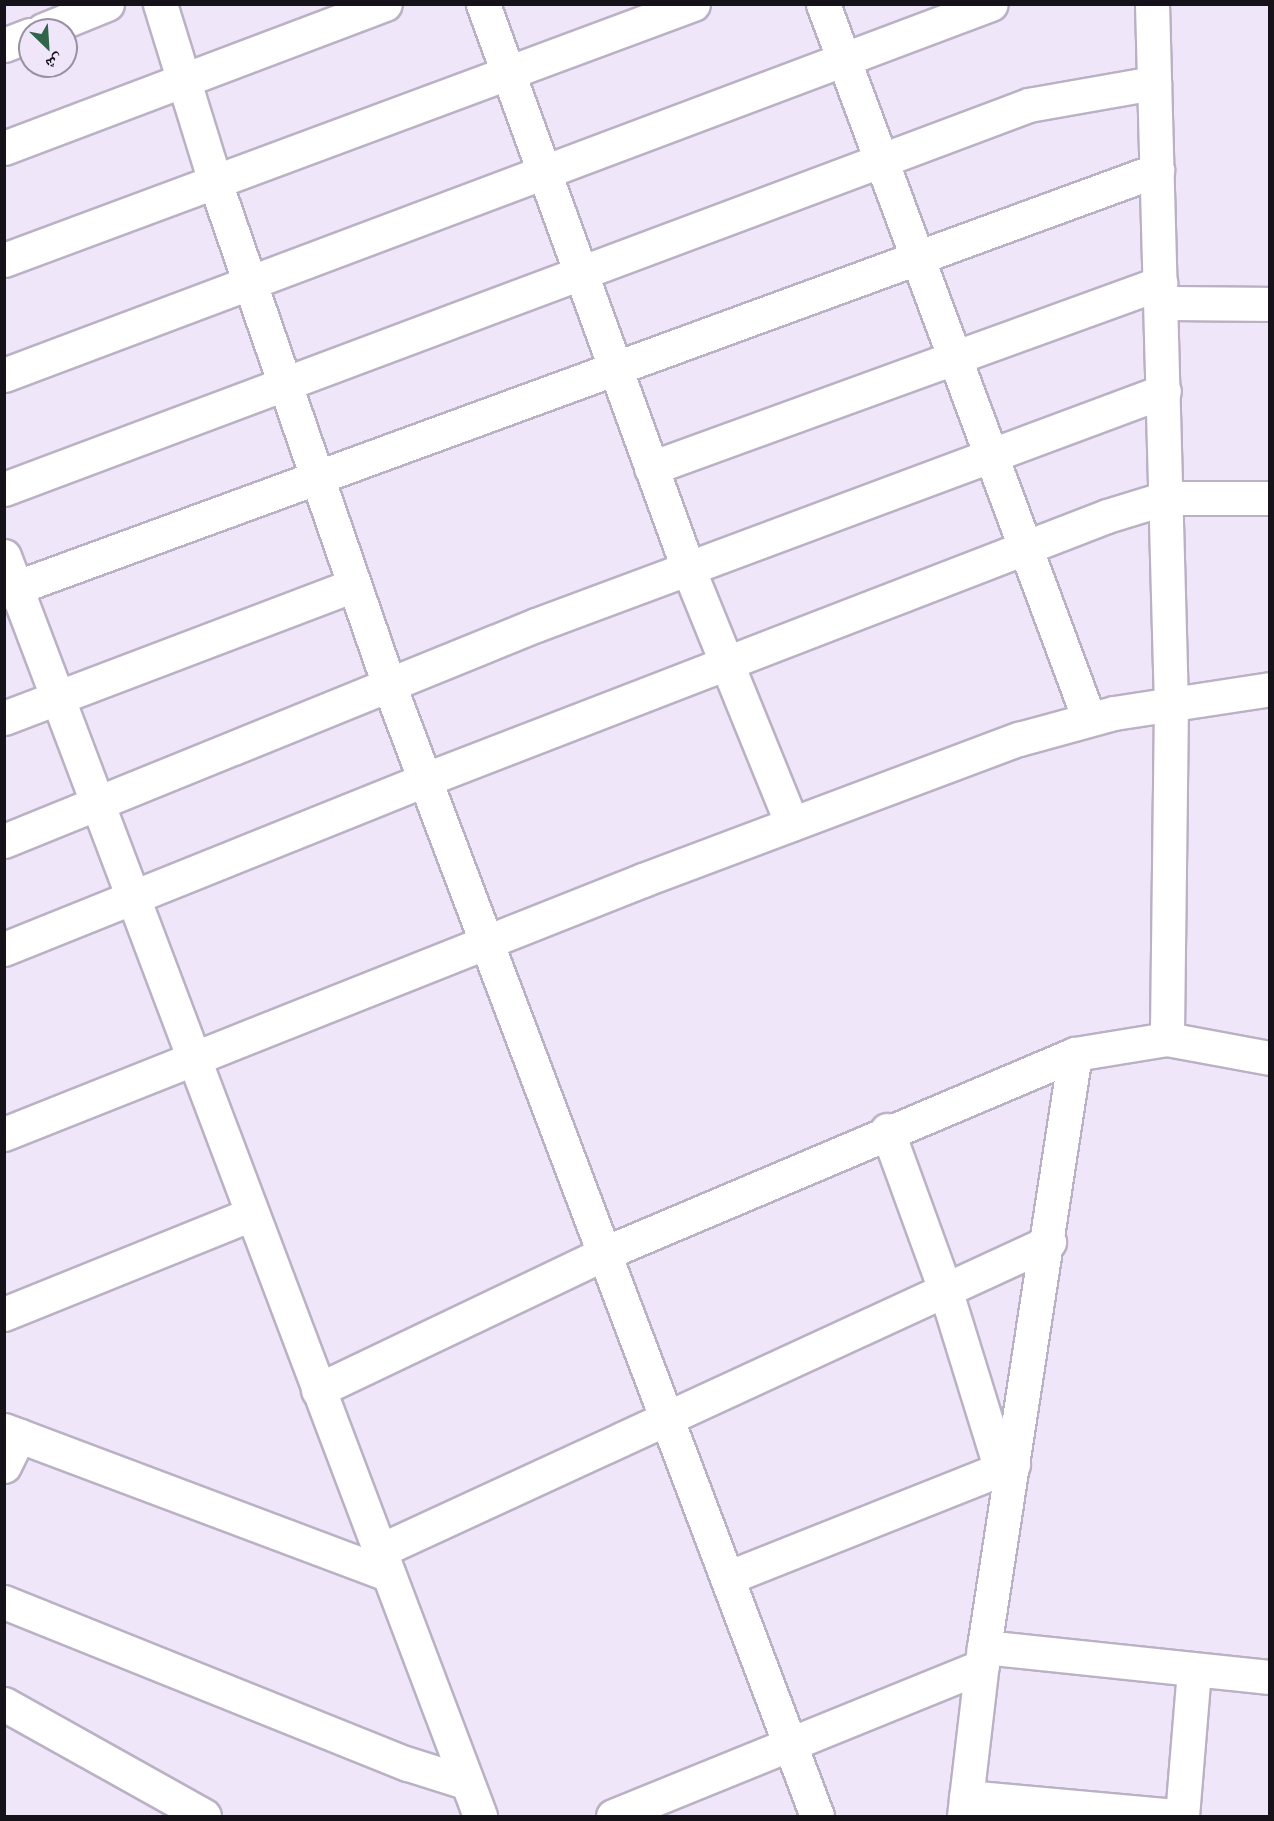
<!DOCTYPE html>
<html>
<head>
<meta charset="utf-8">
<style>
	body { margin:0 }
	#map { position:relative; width:1274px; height:1821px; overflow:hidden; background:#f0e6fa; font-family:"Open Sans","Noto Naskh Arabic",sans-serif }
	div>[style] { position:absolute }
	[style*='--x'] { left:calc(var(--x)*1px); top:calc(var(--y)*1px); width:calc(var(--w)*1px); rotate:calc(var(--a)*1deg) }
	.roads { filter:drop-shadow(2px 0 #bbb1c4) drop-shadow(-2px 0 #bbb1c4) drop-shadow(0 2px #bbb1c4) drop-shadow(0 -2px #bbb1c4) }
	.minor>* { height:33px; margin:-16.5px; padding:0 16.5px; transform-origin:16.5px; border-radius:16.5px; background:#fff }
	span { translate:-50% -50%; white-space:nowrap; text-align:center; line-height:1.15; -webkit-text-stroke:5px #f0e6fa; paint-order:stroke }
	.frame { position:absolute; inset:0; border:6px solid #161219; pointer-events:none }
	.north { position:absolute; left:18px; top:18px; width:60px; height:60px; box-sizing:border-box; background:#f0e6fa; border:2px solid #9991a0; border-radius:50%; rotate:155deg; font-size:16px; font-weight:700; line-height:24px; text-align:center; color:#161219 }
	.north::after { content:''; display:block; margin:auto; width:21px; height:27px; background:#31654a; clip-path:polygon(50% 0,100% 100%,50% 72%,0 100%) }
</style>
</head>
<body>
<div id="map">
	<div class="roads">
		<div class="minor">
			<div style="--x:160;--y:4;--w:186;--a:72.8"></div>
			<div style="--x:215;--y:182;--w:532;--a:70.92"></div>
			<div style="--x:389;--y:685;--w:1209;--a:69.27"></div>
			<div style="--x:483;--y:4;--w:600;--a:70.03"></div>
			<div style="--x:688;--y:568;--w:276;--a:67.9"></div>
			<div style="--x:823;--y:4;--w:763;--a:69.59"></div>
			<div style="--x:1152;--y:4;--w:700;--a:88.45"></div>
			<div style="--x:1171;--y:704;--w:335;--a:90.7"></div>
			<div style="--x:43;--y:30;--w:69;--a:-22.1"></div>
			<div style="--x:4;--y:45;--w:28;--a:-21"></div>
			<div style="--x:4;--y:148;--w:407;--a:-20.7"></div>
			<div style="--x:4;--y:260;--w:735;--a:-20.38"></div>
			<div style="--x:1161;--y:303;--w:109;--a:0.5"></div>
			<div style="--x:4;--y:375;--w:1054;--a:-20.6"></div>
			<div style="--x:651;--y:468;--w:542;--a:-19.97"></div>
			<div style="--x:4;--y:489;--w:1095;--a:-20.54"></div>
			<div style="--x:1029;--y:105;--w:127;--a:-10"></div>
			<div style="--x:4;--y:556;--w:1347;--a:69.3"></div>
			<div style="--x:4;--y:592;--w:1228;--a:-20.1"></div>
			<div style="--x:4;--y:718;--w:374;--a:-20.8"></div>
			<div style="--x:4;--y:841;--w:574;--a:-22.1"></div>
			<div style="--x:536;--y:625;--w:670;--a:-20.44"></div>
			<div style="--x:4;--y:949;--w:453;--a:-21.9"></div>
			<div style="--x:424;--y:780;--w:732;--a:-21.13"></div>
			<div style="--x:1107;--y:516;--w:62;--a:-17"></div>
			<div style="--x:1166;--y:498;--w:104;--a:0"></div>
			<div style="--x:887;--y:1130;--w:169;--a:70"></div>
			<div style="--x:945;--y:1289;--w:189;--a:72.8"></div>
			<div style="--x:4;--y:1134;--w:688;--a:-21.68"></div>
			<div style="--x:643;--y:880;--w:402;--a:-20.6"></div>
			<div style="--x:1019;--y:739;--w:98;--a:-15.3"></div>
			<div style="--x:1114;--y:713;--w:158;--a:-8.7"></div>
			<div style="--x:4;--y:1314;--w:266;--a:-22"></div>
			<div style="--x:318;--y:1390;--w:318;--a:-25.5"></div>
			<div style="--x:605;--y:1253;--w:510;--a:-22.95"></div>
			<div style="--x:1075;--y:1054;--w:93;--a:-9.3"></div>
			<div style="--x:1167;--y:1039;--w:105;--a:10.5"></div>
			<div style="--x:4;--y:1430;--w:411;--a:20.6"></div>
			<div style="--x:4;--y:1466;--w:34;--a:-64"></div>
			<div style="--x:379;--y:1551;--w:738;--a:-24.76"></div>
			<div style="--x:727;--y:1578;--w:308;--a:-21.7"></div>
			<div style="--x:4;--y:1602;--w:435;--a:21.9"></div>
			<div style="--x:408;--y:1764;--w:60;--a:17.5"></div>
			<div style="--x:984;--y:1647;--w:288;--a:6"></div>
			<div style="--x:4;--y:1704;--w:229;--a:29.2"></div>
			<div style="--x:966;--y:1797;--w:210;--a:5.2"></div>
			<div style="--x:613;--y:1816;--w:398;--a:-22.1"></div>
			<div style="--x:964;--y:1816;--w:170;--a:-83.3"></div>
			<div style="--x:984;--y:1647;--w:600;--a:-81.28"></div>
			<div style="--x:1182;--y:1816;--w:145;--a:-85.3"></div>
		</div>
	</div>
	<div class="frame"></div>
	<div class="north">ش</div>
</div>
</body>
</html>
